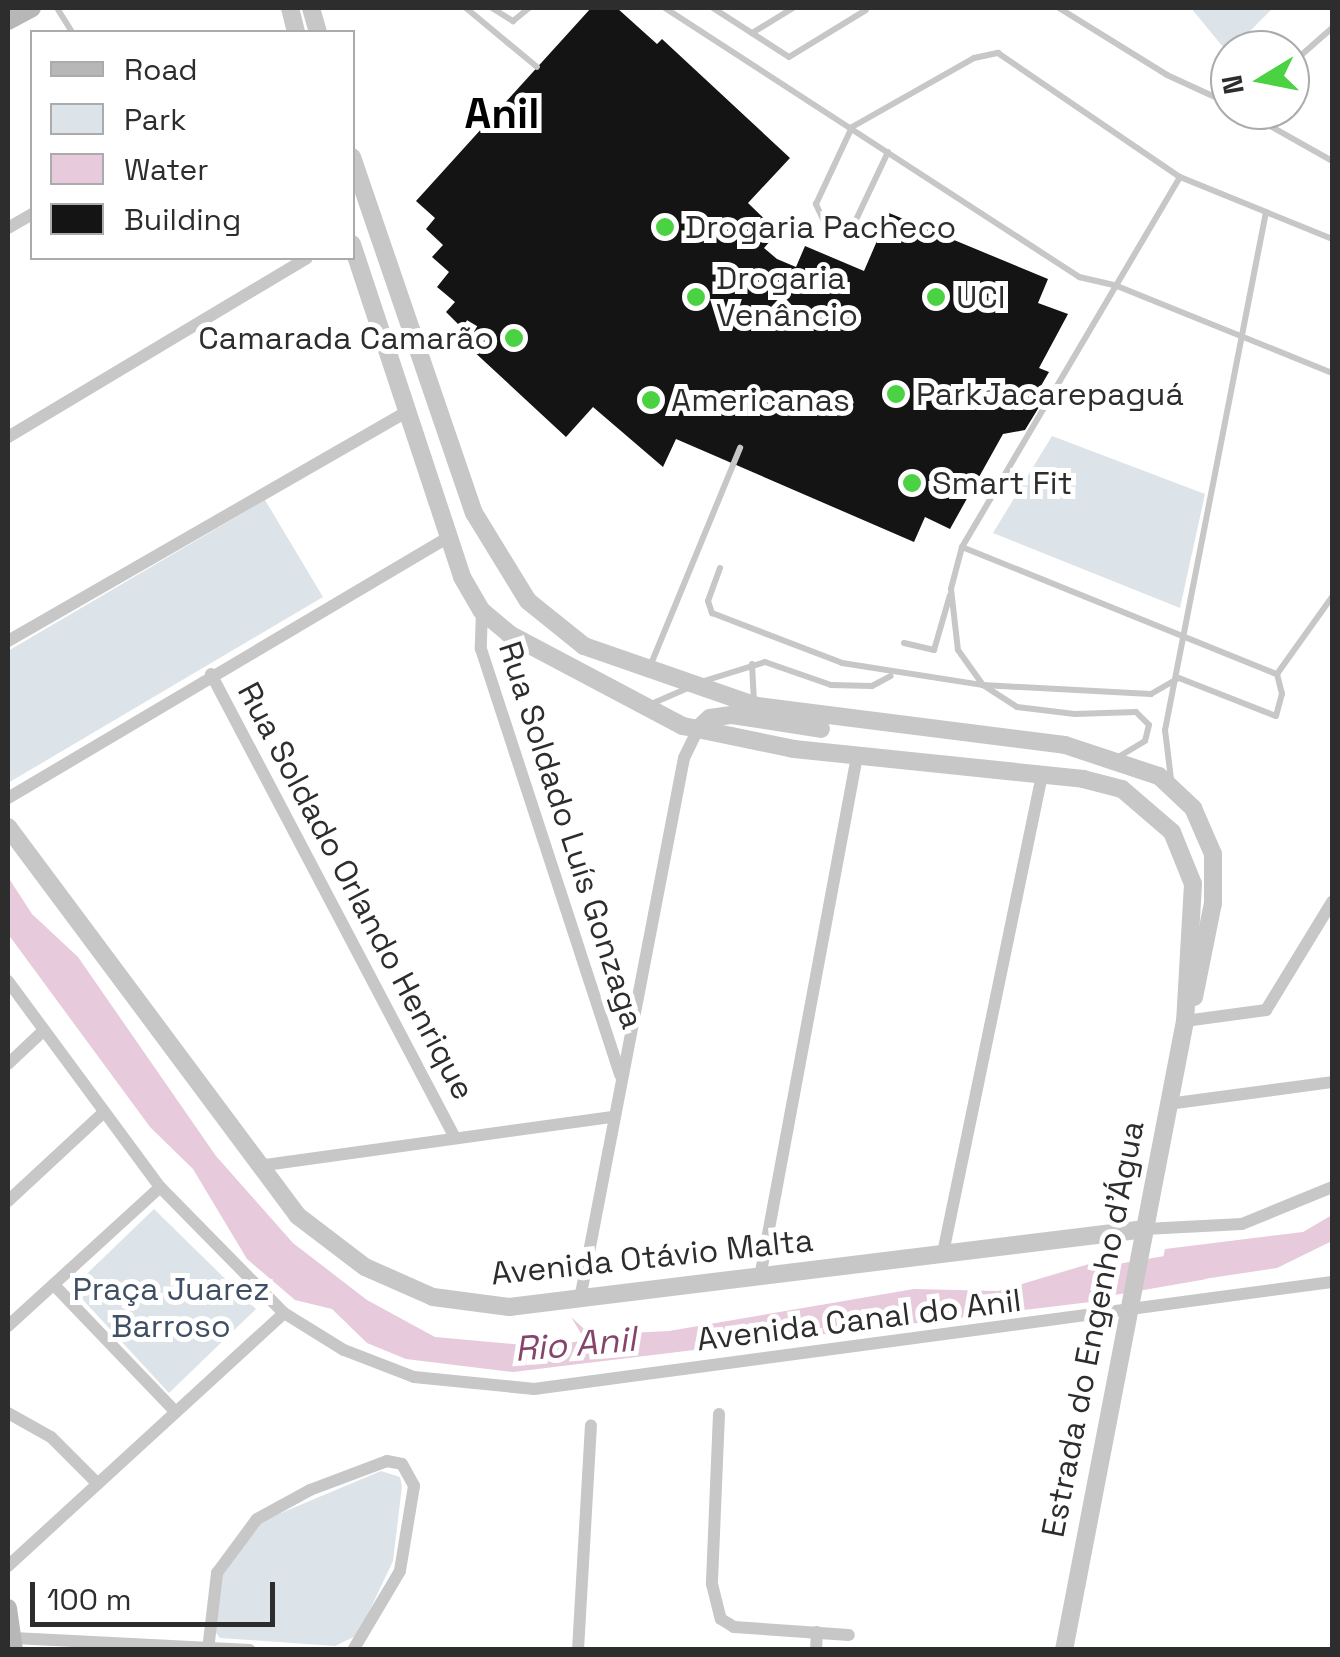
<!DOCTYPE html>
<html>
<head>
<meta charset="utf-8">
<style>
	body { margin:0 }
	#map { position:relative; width:1340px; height:1657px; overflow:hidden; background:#fff; font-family:"Space Grotesk",sans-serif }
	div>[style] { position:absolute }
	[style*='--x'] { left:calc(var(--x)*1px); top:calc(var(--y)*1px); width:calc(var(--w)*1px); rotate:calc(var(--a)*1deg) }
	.green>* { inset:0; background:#dce3e9 }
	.water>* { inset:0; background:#e7cadb }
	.river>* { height:30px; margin:-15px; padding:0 15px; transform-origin:15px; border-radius:15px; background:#e7cadb }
	.building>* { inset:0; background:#141414 }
	.service>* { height:6px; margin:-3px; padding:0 3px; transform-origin:3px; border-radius:3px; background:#c7c7c7 }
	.minor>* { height:12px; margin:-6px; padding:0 6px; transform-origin:6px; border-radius:6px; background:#c7c7c7 }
	.tertiary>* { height:18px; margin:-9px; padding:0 9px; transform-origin:9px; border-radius:9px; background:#c7c7c7 }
	.secondary>* { height:18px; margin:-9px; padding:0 9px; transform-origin:9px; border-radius:9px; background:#b7b7b7 }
	.dots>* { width:28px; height:28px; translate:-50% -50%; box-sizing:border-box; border:5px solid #fff; border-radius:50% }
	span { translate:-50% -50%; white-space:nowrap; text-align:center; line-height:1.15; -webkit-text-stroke:10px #fff; paint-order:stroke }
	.poi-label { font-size:32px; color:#2d2d2d }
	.left { translate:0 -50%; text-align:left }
	.right { translate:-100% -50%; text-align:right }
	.street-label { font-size:32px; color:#2d2d2d }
	.park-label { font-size:32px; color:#405064 }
	.water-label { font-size:35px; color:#86446b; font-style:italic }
	.district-label { font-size:42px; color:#000; font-weight:700 }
	.frame { position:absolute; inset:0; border:10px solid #2d2d2d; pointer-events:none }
	.legend { position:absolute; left:30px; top:30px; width:325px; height:230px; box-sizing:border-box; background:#fff; border:2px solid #ababab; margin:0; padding:12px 18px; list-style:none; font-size:30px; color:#2d2d2d }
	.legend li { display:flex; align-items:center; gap:20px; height:50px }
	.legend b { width:50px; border:2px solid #ababab }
	.north { position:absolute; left:1210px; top:30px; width:100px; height:100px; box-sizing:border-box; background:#fff; border:2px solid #ababab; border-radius:50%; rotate:260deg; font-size:28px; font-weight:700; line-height:40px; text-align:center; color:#2d2d2d }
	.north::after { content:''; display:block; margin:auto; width:35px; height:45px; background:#4ad242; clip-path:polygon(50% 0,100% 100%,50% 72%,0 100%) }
	.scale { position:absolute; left:30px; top:1582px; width:245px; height:45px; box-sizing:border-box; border:5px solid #2d2d2d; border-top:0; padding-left:12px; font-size:30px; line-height:35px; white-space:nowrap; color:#2d2d2d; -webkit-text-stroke:8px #fff; paint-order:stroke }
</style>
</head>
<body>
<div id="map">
	<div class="green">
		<div style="clip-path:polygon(1191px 8px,1273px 8px,1228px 53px)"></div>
		<div style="clip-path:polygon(1052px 436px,1205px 494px,1180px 608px,993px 533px)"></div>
		<div style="clip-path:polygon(265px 500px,323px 597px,8px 783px,8px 651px)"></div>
		<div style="clip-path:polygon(154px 1209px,256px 1309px,169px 1393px,72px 1288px)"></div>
		<div style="clip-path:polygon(381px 1471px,400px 1477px,402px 1486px,393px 1561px,358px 1635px,335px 1646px,220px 1638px,214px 1630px,219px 1580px,262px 1521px)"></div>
	</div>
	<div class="water">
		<div style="clip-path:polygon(8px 877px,32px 914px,78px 957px,216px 1156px,293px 1243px,367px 1300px,435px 1337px,548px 1347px,585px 1340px,571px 1317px,591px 1335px,669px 1331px,914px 1289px,998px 1291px,1116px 1256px,1107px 1300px,513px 1372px,406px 1359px,367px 1343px,332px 1309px,295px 1300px,247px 1259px,193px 1169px,150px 1127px,8px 934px)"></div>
		<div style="clip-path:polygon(1332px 1215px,1332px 1241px,1277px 1268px,1157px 1286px,1165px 1249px,1303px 1232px)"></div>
	</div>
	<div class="river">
		<div style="--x:1073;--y:1287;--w:129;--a:-9.8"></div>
	</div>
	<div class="building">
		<div style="clip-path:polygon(591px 8px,617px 8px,657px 44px,662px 39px,790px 158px,748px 203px,778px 232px,764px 248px,777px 259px,796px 267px,805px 246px,864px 271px,889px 213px,1048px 279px,1038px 303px,1068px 314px,1039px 368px,1049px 372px,1038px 391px,1047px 394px,1025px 430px,1003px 434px,950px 529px,925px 517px,914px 542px,676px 439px,663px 467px,593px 407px,566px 437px,457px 336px,463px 329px,446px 312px,455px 302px,437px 287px,449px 272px,432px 257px,443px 245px,426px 229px,435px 218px,416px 201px)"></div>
	</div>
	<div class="service">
		<div style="--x:57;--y:8;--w:28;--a:58"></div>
		<div style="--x:466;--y:8;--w:92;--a:39.7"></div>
		<div style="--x:492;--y:8;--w:25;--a:32"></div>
		<div style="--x:513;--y:21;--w:21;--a:-39"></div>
		<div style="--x:665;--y:8;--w:494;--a:33"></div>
		<div style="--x:1079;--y:277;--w:39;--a:13"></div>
		<div style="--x:1117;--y:286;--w:232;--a:22"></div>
		<div style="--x:713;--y:8;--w:90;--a:32.8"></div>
		<div style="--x:789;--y:57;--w:90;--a:-31.4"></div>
		<div style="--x:1059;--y:8;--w:127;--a:31.8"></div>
		<div style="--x:1167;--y:75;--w:69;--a:24.7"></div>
		<div style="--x:752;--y:33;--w:48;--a:-31.4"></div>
		<div style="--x:1290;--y:65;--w:56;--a:-41.4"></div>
		<div style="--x:1242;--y:110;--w:103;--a:29.5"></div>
		<div style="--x:888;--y:152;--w:84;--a:115.3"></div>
		<div style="--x:852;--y:228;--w:24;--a:175"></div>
		<div style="--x:828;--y:230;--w:29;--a:-115"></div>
		<div style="--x:816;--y:204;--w:85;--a:-64.9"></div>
		<div style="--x:852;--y:127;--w:140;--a:-29.5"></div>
		<div style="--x:974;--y:58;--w:25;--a:-12"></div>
		<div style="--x:998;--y:53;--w:220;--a:34.3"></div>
		<div style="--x:1180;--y:177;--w:93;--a:22.1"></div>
		<div style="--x:1266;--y:212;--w:528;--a:101.03"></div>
		<div style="--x:1165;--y:730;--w:49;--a:83"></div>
		<div style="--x:1180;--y:177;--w:429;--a:120.5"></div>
		<div style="--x:962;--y:547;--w:43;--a:104.7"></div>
		<div style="--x:951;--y:589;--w:61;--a:83.5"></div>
		<div style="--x:958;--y:650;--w:43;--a:54.5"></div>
		<div style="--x:983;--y:685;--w:168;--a:3.1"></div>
		<div style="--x:1151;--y:694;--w:32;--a:-30"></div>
		<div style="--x:1179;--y:678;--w:104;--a:21.4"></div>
		<div style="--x:1276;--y:716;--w:23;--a:-75"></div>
		<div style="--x:1282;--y:694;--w:21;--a:-104"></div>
		<div style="--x:1266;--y:212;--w:71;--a:22.2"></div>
		<div style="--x:962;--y:547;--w:340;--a:22"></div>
		<div style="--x:720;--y:568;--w:35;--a:110"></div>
		<div style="--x:708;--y:601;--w:13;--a:72"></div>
		<div style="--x:712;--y:613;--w:139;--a:21"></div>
		<div style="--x:842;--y:663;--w:143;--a:8.9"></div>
		<div style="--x:983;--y:685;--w:40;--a:32.9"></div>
		<div style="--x:1017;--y:707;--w:58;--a:6.9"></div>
		<div style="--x:1075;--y:714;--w:61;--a:-1.9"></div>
		<div style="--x:1136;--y:712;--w:18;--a:45"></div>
		<div style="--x:1149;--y:725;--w:16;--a:104"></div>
		<div style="--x:1145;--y:741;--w:33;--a:149"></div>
		<div style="--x:904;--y:643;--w:31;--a:13"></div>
		<div style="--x:934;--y:650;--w:57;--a:-73.8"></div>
		<div style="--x:651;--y:664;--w:234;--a:-67.6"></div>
		<div style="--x:752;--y:664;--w:36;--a:87"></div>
		<div style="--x:1277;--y:674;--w:95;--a:-54.5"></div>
		<div style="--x:704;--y:681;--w:64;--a:-17.3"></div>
		<div style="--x:765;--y:662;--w:70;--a:19.2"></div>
		<div style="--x:831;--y:685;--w:41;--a:1.4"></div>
		<div style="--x:872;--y:686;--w:21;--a:-28"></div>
		<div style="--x:649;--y:705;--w:43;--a:-23.6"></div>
	</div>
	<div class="minor">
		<div style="--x:8;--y:228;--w:28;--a:-30"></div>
		<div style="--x:8;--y:437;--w:348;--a:-30.9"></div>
		<div style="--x:482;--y:611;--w:38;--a:92"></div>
		<div style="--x:481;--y:649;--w:448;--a:71.9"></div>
		<div style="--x:8;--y:641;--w:463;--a:-29.9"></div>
		<div style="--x:211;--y:674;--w:520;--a:62.25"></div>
		<div style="--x:8;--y:798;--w:510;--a:-30.64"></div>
		<div style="--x:8;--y:981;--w:256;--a:53.6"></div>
		<div style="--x:160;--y:1187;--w:177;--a:45.5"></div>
		<div style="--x:284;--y:1313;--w:70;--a:31.7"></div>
		<div style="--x:344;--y:1350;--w:75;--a:21.1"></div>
		<div style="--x:414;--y:1377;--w:121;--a:5.7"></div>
		<div style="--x:534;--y:1389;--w:805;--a:-7.64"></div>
		<div style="--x:1185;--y:1021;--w:82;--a:-7.7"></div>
		<div style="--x:1266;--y:1010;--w:127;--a:-58.6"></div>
		<div style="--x:8;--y:1064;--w:45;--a:-43.2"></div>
		<div style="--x:1168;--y:1104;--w:165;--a:-7.6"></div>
		<div style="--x:258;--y:1166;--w:356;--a:-7.9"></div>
		<div style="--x:8;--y:1201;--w:127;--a:-42.8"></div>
		<div style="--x:1145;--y:1229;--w:97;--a:-3"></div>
		<div style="--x:1242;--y:1224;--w:97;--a:-22.3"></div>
		<div style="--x:943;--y:1253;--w:490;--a:-78.3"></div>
		<div style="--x:760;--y:1277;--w:530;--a:-79.45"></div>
		<div style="--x:54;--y:1285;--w:176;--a:46.2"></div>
		<div style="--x:580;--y:1299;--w:551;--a:-79.12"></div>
		<div style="--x:684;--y:758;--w:32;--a:-64"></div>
		<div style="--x:8;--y:1326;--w:206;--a:-42.4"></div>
		<div style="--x:8;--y:1413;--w:49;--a:29.2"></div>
		<div style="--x:51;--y:1437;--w:66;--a:45"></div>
		<div style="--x:719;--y:1414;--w:170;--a:92.4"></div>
		<div style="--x:712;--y:1584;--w:36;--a:76"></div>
		<div style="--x:721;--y:1619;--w:15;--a:32"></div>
		<div style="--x:734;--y:1627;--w:115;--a:4"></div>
		<div style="--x:8;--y:1566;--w:374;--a:-42.5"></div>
		<div style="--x:14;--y:1638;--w:236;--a:2.9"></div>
		<div style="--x:208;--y:1650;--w:78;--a:-83.3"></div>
		<div style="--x:217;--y:1573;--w:67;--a:-53.5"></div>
		<div style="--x:257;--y:1519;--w:60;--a:-28.7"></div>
		<div style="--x:310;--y:1490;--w:82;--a:-20.6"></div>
		<div style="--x:387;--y:1461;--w:15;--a:11"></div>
		<div style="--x:402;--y:1464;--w:25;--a:61"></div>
		<div style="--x:414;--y:1486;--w:86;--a:99.4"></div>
		<div style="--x:400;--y:1571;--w:92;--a:120.7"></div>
		<div style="--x:578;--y:1650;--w:225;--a:-86.7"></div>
		<div style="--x:816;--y:1650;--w:18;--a:-87"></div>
	</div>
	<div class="tertiary">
		<div style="--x:290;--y:8;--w:25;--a:76"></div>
		<div style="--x:311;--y:8;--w:25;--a:74"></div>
		<div style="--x:352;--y:157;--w:376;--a:71.1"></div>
		<div style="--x:474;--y:513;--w:103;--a:58.5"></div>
		<div style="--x:528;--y:601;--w:72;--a:38.8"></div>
		<div style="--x:584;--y:646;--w:183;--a:19.1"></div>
		<div style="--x:757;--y:706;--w:310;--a:7.2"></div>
		<div style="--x:1065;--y:745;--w:99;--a:18.3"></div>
		<div style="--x:1159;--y:776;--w:47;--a:43.3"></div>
		<div style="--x:1193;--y:808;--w:50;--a:66.5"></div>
		<div style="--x:1213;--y:854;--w:49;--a:90"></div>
		<div style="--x:1213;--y:903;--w:96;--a:101.4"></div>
		<div style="--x:352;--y:244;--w:351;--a:71.7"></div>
		<div style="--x:462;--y:577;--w:39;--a:60"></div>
		<div style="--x:482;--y:611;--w:35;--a:40"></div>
		<div style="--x:509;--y:634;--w:197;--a:27.9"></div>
		<div style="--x:683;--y:726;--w:113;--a:11.7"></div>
		<div style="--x:794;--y:749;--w:291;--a:5.9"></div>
		<div style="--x:1083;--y:779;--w:40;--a:14.4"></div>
		<div style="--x:1122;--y:789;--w:66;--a:40.7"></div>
		<div style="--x:1172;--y:832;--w:56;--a:68"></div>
		<div style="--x:1193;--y:884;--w:137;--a:93.3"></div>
		<div style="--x:1185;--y:1021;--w:641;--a:100.89"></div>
		<div style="--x:698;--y:729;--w:16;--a:-43"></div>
		<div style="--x:710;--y:718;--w:22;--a:-8"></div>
		<div style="--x:732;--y:715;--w:90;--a:8.9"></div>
		<div style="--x:8;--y:827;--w:485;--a:53.3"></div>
		<div style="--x:298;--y:1216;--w:84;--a:37.3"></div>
		<div style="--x:365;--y:1267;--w:74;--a:23.8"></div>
		<div style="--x:433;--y:1297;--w:77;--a:7.5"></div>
		<div style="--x:509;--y:1307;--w:641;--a:-6.99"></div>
	</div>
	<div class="secondary">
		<div style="--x:8;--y:21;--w:27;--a:-28"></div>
		<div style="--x:8;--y:1608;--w:42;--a:81.9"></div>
	</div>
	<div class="dots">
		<div style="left:665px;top:227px;background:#4ad242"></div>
		<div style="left:696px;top:297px;background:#4ad242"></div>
		<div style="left:936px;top:297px;background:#4ad242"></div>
		<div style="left:514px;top:338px;background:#4ad242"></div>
		<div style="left:896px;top:394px;background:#4ad242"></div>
		<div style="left:651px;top:400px;background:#4ad242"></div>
		<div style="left:912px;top:483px;background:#4ad242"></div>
	</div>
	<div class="poi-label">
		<span class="left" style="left:685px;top:227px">Drogaria Pacheco</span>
		<span class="left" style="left:716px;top:297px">Drogaria<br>Venâncio</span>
		<span class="left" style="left:956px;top:297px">UCI</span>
		<span class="right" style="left:494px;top:338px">Camarada Camarão</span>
		<span class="left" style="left:916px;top:394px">ParkJacarepaguá</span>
		<span class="left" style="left:671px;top:400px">Americanas</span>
		<span class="left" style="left:932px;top:483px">Smart Fit</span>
	</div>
	<div class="street-label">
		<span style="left:571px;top:835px;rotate:72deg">Rua Soldado Luís Gonzaga</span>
		<span style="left:356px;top:891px;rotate:62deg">Rua Soldado Orlando Henrique</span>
		<span style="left:652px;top:1257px;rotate:-6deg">Avenida Otávio Malta</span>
		<span style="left:859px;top:1320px;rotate:-7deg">Avenida Canal do Anil</span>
		<span style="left:1093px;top:1329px;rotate:-79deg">Estrada do Engenho d'Água</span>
	</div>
	<div class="park-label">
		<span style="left:171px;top:1308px">Praça Juarez<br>Barroso</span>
	</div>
	<div class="water-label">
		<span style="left:575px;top:1344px;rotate:-5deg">Rio Anil</span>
	</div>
	<div class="district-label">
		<span style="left:502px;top:114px">Anil</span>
	</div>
	<div class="frame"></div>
	<ul class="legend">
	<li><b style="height:12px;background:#b7b7b7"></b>Road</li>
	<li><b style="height:28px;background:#dce3e9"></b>Park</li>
	<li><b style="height:28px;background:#e7cadb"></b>Water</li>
	<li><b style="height:28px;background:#141414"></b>Building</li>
	</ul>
	<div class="north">N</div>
	<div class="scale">100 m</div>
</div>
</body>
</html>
